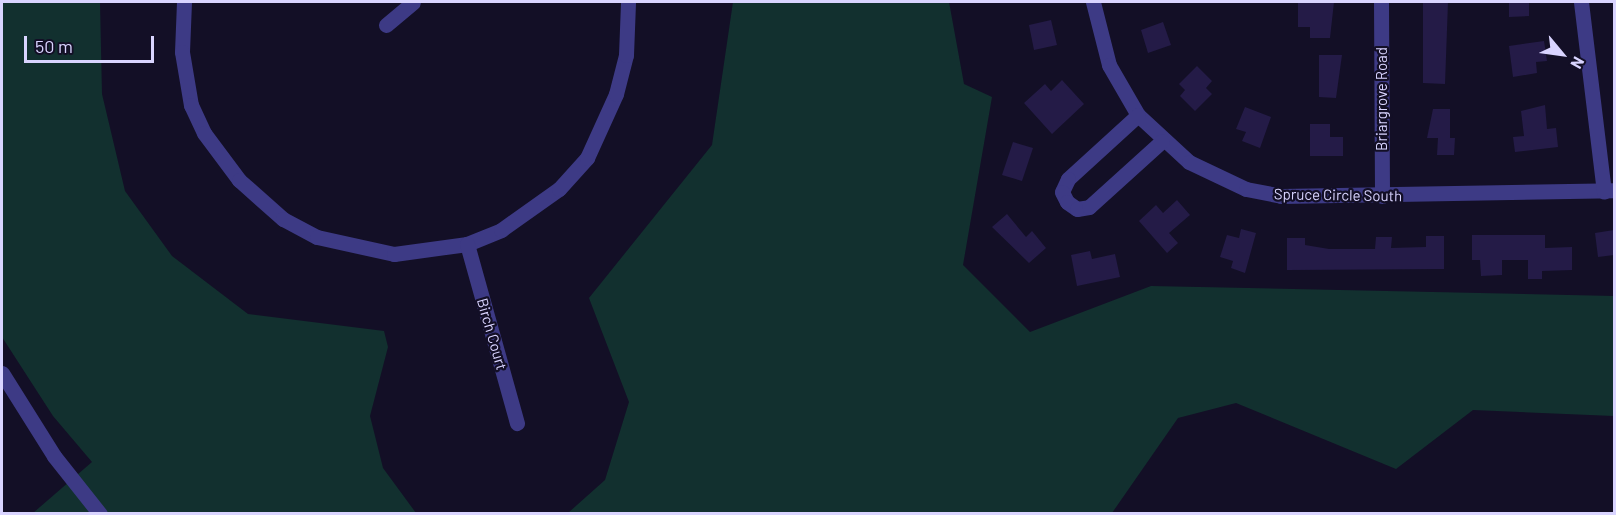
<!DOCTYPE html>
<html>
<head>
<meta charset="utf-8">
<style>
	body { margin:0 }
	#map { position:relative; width:1616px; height:515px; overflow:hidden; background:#130f26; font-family:Barlow,sans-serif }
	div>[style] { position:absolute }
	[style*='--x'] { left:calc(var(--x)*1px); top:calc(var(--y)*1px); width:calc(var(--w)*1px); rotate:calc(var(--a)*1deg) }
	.green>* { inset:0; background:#12302f }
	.building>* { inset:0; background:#241b47 }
	.street>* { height:15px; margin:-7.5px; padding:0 7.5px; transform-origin:7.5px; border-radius:7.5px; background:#3d3a85 }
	span { translate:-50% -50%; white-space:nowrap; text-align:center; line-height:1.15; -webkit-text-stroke:4.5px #130f26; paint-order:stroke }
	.street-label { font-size:15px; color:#d9d4ff }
	.frame { position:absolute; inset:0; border:3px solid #d9d4ff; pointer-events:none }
	.north { position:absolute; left:1532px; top:24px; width:60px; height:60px; -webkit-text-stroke:4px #130f26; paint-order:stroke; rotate:119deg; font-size:16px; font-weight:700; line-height:24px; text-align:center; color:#d9d4ff }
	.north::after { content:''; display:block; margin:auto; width:21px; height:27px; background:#d9d4ff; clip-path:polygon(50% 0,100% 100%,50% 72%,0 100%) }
	.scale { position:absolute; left:24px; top:36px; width:130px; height:27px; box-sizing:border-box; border:3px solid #d9d4ff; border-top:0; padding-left:8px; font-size:18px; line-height:21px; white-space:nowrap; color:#d9d4ff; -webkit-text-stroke:4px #130f26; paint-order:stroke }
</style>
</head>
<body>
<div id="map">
	<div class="green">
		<div style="clip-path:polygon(2px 2px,100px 2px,102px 94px,125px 191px,172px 256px,248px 314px,384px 331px,388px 347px,370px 416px,383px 468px,416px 513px,33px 513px,92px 462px,53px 416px,2px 337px)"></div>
		<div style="clip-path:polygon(733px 2px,949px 2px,964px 84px,992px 97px,963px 265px,1030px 332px,1151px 286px,1614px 296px,1614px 416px,1473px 410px,1396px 469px,1236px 403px,1178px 418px,1112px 513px,568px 513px,605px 480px,629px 402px,589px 298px,712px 145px)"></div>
	</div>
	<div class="building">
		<div style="clip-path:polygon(1298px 2px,1334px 2px,1330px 38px,1310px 38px,1310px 27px,1298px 27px)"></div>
		<div style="clip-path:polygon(1423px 2px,1448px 2px,1445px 84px,1423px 83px)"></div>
		<div style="clip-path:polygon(1509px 2px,1529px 2px,1529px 16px,1509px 17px)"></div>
		<div style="clip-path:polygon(1051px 20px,1057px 45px,1034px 50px,1029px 25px)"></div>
		<div style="clip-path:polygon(1163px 22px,1171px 45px,1148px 53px,1141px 30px)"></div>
		<div style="clip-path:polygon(1544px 41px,1547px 61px,1536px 62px,1537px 73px,1513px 77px,1509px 46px)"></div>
		<div style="clip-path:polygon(1319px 55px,1342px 55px,1336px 98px,1319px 97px)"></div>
		<div style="clip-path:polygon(1197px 66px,1212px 81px,1206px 88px,1212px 94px,1195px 111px,1180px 96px,1185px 90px,1179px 84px)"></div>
		<div style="clip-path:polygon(1062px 80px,1084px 104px,1052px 134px,1024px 103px,1045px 84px,1051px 91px)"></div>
		<div style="clip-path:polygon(1545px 105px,1547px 129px,1556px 128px,1558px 147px,1515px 152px,1513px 137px,1524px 136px,1521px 111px)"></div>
		<div style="clip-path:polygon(1245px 107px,1271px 117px,1260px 148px,1242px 141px,1246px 132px,1236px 129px)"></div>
		<div style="clip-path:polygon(1433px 109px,1450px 109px,1450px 138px,1427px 138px)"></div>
		<div style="clip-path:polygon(1310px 124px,1330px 124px,1330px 137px,1343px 137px,1343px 156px,1310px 156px)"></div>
		<div style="clip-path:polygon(1438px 138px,1455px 138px,1454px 155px,1437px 155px)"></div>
		<div style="clip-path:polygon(1013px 142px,1033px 148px,1022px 181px,1002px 175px)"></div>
		<div style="clip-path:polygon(1177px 200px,1190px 215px,1169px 233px,1178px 243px,1167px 253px,1139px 221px,1156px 205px,1163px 213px)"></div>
		<div style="clip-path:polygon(1007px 214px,1026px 237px,1032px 231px,1046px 248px,1029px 263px,992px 227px)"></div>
		<div style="clip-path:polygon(1241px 229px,1256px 233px,1245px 273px,1231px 268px,1233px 261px,1220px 257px,1227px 235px,1239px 238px)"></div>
		<div style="clip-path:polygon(1614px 230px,1614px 255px,1598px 257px,1595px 233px)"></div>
		<div style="clip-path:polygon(1472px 235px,1545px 235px,1545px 248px,1572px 247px,1572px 270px,1542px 271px,1542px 279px,1528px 279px,1528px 260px,1502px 260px,1502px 275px,1481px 276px,1480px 260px,1472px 260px)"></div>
		<div style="clip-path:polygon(1426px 236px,1444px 236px,1444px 269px,1287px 270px,1287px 238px,1305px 238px,1305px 245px,1329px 249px,1375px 249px,1376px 237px,1392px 237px,1391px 248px,1426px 247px)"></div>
		<div style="clip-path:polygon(1090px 251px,1092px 259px,1115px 254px,1120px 277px,1077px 286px,1071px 255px)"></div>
	</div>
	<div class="street">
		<div style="--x:184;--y:2;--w:50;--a:92.3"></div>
		<div style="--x:182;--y:52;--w:54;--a:80.4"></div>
		<div style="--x:191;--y:105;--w:31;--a:65"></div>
		<div style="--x:204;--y:133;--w:59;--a:53.3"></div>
		<div style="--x:239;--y:180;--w:59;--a:41.6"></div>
		<div style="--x:283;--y:219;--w:38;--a:28"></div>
		<div style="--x:317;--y:237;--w:79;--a:12.4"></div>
		<div style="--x:394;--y:254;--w:74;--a:-7.8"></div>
		<div style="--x:467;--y:244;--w:37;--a:-22"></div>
		<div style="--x:501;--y:230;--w:71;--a:-35.3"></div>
		<div style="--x:559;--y:189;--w:42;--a:-47.9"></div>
		<div style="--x:587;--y:158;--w:70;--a:-65.6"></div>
		<div style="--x:616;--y:94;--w:40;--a:-75.6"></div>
		<div style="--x:626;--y:55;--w:53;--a:-87.8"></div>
		<div style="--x:1093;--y:2;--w:65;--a:75.7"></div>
		<div style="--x:1109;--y:65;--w:58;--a:59.9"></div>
		<div style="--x:1138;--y:115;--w:69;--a:42.7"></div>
		<div style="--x:1189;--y:162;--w:63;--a:25.3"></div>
		<div style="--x:1246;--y:189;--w:36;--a:11"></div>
		<div style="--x:1281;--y:196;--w:333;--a:-1"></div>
		<div style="--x:1381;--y:2;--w:194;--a:89.7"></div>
		<div style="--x:1581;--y:2;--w:191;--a:83.1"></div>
		<div style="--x:386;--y:25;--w:35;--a:-40"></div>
		<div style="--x:1138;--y:115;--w:95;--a:137.6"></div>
		<div style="--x:1068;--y:179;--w:14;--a:115"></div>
		<div style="--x:1062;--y:192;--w:11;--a:63"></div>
		<div style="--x:1067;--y:202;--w:12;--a:35"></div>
		<div style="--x:1077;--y:209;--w:12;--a:-9"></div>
		<div style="--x:1089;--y:207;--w:98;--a:-42.1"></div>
		<div style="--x:467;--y:244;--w:186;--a:74.4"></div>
		<div style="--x:2;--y:373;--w:98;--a:57.9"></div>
		<div style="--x:54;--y:456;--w:74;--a:51.6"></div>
	</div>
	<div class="street-label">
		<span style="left:1382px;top:99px;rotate:-90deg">Briargrove Road</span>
		<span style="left:1338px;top:195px;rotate:1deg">Spruce Circle South</span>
		<span style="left:492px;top:334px;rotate:74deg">Birch Court</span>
	</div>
	<div class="frame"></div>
	<div class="north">N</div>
	<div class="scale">50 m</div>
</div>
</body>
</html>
